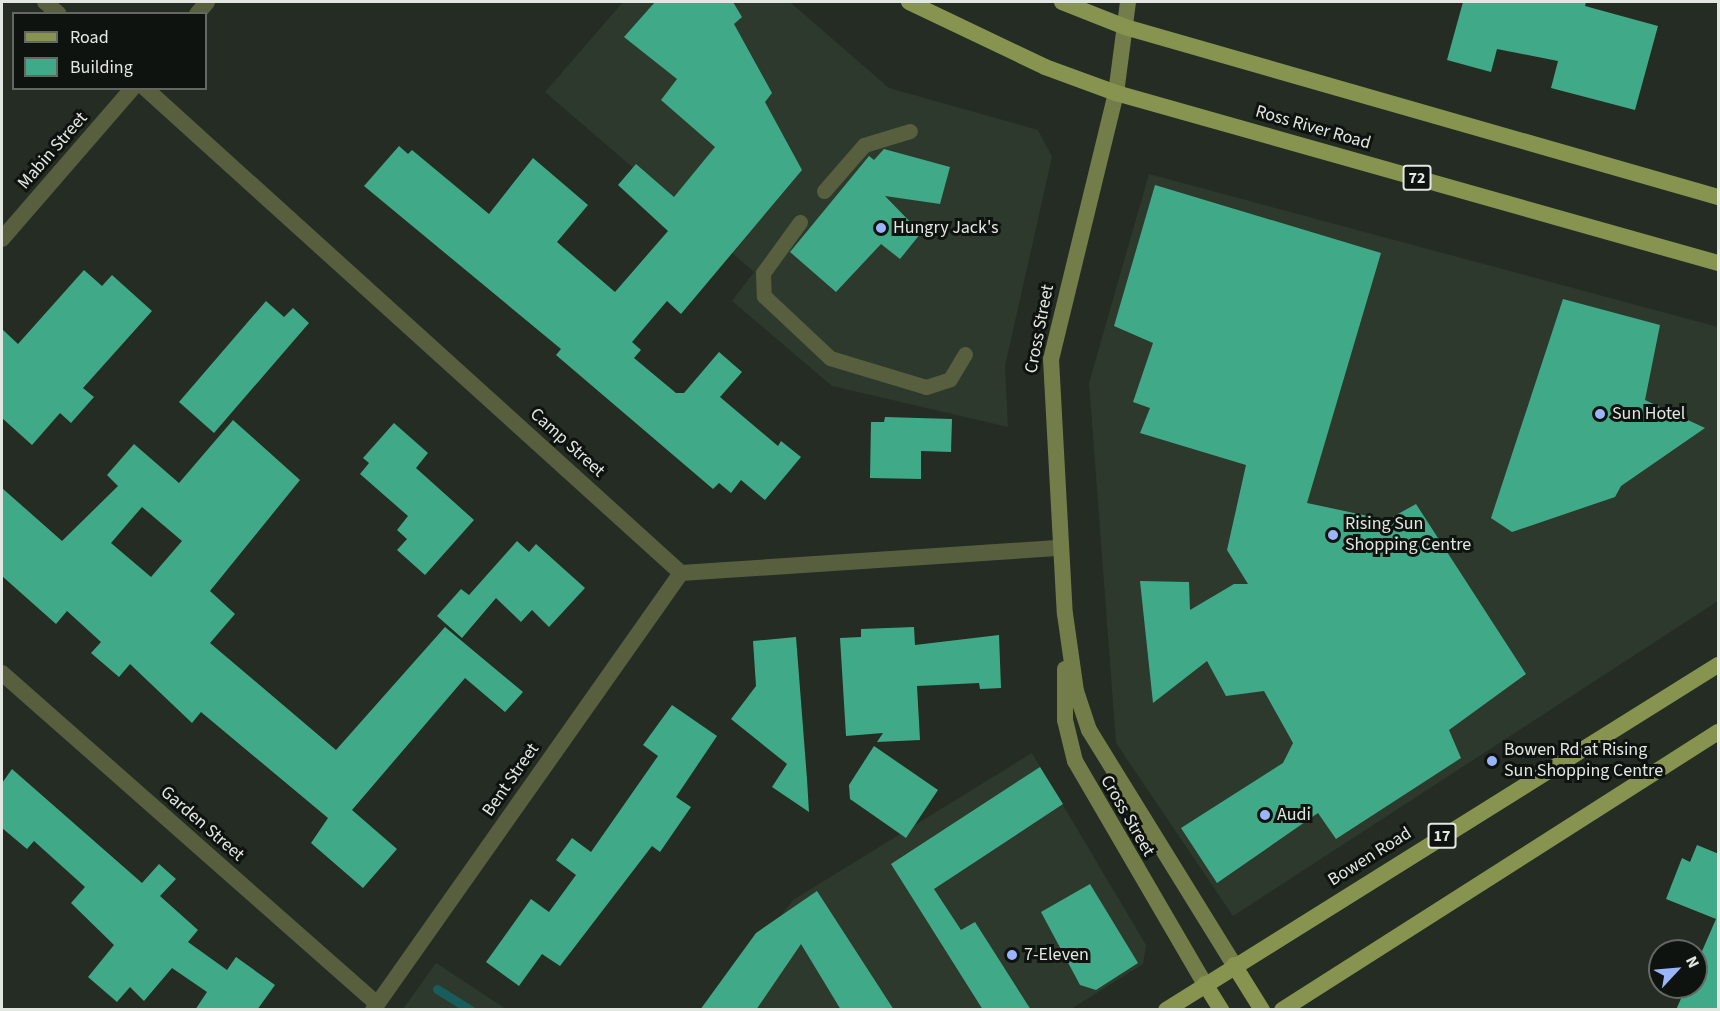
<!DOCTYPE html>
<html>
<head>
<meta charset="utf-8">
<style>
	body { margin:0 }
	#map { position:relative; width:1720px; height:1011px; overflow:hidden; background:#242c23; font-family:"Source Sans 3",sans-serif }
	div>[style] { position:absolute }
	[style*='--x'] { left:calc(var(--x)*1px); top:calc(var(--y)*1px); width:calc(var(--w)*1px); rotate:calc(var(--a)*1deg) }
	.built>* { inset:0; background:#2d392c }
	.stream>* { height:9px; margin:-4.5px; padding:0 4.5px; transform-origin:4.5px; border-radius:4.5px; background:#185d5c }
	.building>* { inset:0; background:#40aa88 }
	.service>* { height:15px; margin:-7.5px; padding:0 7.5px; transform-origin:7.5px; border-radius:7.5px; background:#585f3f }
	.minor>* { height:16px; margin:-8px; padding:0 8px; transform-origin:8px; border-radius:8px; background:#585f3f }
	.secondary>* { height:16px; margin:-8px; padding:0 8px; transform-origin:8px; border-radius:8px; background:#727d49 }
	.primary>* { height:16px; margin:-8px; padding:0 8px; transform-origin:8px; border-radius:8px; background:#87944f }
	.dots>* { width:16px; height:16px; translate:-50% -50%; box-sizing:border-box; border:3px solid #0f130f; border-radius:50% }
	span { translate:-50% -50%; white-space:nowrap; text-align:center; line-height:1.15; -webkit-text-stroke:6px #0f130f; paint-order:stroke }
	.shield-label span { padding:2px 4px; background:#0f130f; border:2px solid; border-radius:4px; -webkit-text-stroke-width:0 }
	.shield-label { font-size:16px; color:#e2e7e1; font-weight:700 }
	.street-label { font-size:18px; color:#e2e7e1 }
	.poi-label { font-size:18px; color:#e2e7e1 }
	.left { translate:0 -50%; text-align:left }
	.frame { position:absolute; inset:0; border:3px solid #e2e7e1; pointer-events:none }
	.legend { position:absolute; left:12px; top:12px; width:195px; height:78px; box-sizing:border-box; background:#0f130f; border:2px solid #636863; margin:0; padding:8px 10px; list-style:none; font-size:18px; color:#e2e7e1 }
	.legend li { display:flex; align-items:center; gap:12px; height:30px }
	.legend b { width:30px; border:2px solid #636863 }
	.north { position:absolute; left:1648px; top:939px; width:60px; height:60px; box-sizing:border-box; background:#0f130f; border:2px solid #636863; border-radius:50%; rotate:64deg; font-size:16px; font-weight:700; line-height:24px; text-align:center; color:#e2e7e1 }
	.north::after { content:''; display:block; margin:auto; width:21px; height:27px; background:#9bb5fd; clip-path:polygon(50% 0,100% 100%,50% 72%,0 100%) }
</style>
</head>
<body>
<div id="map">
	<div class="built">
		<div style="clip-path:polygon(623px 2px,790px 2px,889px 88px,1038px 130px,1052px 157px,1005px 366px,1008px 427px,832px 386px,732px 301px,754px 272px,545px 92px)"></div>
		<div style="clip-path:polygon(1149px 174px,1718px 327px,1718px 601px,1233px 916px,1116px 743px,1089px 383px)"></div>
		<div style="clip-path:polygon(1032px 753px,1146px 945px,1143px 964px,1071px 1009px,709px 1010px,793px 900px)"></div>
		<div style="clip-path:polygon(436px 963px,506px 1009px,403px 1009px)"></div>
	</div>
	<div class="stream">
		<div style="--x:437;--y:989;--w:40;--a:32"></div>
	</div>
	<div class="building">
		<div style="clip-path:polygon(655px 2px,733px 2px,742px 17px,734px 24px,772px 93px,765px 102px,802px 170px,681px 314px,667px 301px,632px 342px,641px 350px,634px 358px,676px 393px,684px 393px,719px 352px,742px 372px,720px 397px,778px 446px,781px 441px,801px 457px,765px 500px,741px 480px,731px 493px,719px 483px,713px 489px,556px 355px,561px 349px,364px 186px,399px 146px,408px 154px,412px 150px,489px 214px,533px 158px,588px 205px,557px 242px,615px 292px,668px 231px,618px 185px,636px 164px,674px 197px,715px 147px,661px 100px,677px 79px,624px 37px)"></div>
		<div style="clip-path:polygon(1463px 2px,1586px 2px,1585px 6px,1658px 26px,1635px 110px,1551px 88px,1558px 61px,1497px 49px,1491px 72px,1447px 60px)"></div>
		<div style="clip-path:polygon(884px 149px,950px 167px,940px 204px,885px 196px,921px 233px,900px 259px,881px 244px,836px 292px,790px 252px,869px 156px,874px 160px)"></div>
		<div style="clip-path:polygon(1155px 185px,1381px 253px,1307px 503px,1387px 520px,1416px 504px,1526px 674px,1449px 730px,1461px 758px,1336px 839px,1318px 813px,1217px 883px,1181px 828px,1283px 763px,1293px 743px,1264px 691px,1226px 696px,1207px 661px,1153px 703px,1140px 581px,1189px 582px,1190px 610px,1234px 584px,1248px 584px,1227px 550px,1246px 465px,1140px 433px,1150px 408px,1133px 402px,1153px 343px,1114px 326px)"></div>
		<div style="clip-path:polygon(84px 270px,102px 286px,112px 275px,152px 311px,83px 388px,94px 397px,71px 423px,60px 413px,32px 445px,2px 418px,2px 329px,18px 344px)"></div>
		<div style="clip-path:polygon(1563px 299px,1660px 325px,1645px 400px,1705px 428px,1621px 486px,1615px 497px,1512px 532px,1491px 518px)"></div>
		<div style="clip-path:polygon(266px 301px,284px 317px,293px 308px,309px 323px,214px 433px,179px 402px)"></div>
		<div style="clip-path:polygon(885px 417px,952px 419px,951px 452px,921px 451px,921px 479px,870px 478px,871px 422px,884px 422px)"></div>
		<div style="clip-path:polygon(evenodd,233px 420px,300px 480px,210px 591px,235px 614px,210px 643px,336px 750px,445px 627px,523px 692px,505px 712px,465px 678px,352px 810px,397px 849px,363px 888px,311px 843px,328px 818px,201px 712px,192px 723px,130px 664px,119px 677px,91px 653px,101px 642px,67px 611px,56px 624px,2px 576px,2px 488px,62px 541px,118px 486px,107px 475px,134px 444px,179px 483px,233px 420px,142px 507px,182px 541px,151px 577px,111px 543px,142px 507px)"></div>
		<div style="clip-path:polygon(394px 423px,428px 453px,416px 468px,474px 520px,425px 575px,397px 550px,407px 539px,397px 530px,408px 516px,360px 474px,369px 463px,363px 458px)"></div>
		<div style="clip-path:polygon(517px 541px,529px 552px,536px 544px,585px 588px,549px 627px,532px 610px,521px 622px,496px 598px,462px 638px,437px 616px,461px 589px,469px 595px)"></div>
		<div style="clip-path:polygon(914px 627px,915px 645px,999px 635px,1001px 688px,980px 689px,979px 683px,917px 686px,920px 740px,877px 742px,883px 733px,846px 736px,840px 638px,861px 637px,861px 629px)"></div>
		<div style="clip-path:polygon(796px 637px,807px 779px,809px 812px,772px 787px,787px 764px,731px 719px,756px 686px,753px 641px)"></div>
		<div style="clip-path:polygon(672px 705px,717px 736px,676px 797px,691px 807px,660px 852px,652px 846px,560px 966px,542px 954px,519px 986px,486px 962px,531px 899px,549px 912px,576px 875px,556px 860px,572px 838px,591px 852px,658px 756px,643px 745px)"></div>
		<div style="clip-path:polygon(874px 746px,938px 790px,906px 838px,850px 799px,849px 785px)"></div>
		<div style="clip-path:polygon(1040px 767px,1063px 804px,934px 889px,961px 930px,975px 922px,1031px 1010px,983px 1010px,891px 864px)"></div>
		<div style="clip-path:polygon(12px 769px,142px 883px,159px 864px,176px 879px,160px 896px,198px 930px,188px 942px,227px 970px,236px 957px,275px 985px,257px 1010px,195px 1010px,207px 992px,172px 968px,144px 1001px,130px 987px,117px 1002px,88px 977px,114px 945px,71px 903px,85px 887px,34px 841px,27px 849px,2px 828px,2px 783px)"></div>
		<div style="clip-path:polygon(1697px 845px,1719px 854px,1719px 1010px,1676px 1010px,1686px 987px,1696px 987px,1696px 965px,1716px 919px,1666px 899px,1682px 858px,1690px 862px)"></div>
		<div style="clip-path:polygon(1090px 884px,1138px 963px,1096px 990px,1080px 985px,1041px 912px)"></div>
		<div style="clip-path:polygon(817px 891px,894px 1010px,841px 1010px,801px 944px,756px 1010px,700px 1010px,756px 933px)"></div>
	</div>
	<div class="service">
		<div style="--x:824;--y:191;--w:61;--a:-49"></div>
		<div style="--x:864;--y:145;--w:48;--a:-16.9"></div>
		<div style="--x:800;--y:222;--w:63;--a:126"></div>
		<div style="--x:763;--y:273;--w:23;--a:88"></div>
		<div style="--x:764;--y:296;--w:91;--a:43.2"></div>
		<div style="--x:830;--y:358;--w:100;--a:16.8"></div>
		<div style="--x:926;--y:387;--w:25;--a:-18"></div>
		<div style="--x:950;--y:379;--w:29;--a:-59"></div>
	</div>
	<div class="minor">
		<div style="--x:45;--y:2;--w:18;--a:41"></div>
		<div style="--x:197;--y:14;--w:16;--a:-50"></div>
		<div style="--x:145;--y:88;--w:723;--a:42.14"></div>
		<div style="--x:681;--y:573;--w:380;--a:-3.8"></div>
		<div style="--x:2;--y:239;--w:200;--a:-49.1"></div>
		<div style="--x:2;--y:673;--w:500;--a:41.43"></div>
		<div style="--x:373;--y:1010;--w:535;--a:-54.82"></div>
	</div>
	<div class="secondary">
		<div style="--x:1128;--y:2;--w:92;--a:97.5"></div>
		<div style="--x:1116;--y:93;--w:274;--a:103.7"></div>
		<div style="--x:1051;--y:359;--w:255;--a:86.9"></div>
		<div style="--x:1065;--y:614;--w:78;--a:81.9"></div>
		<div style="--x:1076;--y:691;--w:41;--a:71.6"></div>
		<div style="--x:1089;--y:730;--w:276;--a:58.3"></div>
		<div style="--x:1065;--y:669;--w:51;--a:90"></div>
		<div style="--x:1065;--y:720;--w:42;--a:76.3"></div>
		<div style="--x:1075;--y:761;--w:258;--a:59.8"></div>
	</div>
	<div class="primary">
		<div style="--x:909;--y:2;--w:151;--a:25.5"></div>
		<div style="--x:1045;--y:67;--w:76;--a:20.1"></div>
		<div style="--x:1116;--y:93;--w:626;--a:15.77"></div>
		<div style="--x:1062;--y:2;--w:68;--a:21.6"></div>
		<div style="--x:1125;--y:27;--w:617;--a:16"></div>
		<div style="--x:1234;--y:965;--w:53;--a:58.1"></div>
		<div style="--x:1205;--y:984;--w:31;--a:58"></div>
		<div style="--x:1166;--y:1010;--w:651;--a:-32.01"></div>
		<div style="--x:1282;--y:1010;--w:517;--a:-32.52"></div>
	</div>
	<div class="dots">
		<div style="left:881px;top:228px;background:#9bb5fd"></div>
		<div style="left:1600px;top:414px;background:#9bb5fd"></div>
		<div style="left:1333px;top:535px;background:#9bb5fd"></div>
		<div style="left:1492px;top:761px;background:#9bb5fd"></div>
		<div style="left:1265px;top:815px;background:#9bb5fd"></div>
		<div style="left:1012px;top:955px;background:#9bb5fd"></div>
	</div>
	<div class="shield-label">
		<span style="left:1417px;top:178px">72</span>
		<span style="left:1442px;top:836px">17</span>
	</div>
	<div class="street-label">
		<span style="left:1313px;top:128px;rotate:16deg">Ross River Road</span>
		<span style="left:53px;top:151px;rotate:-49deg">Mabin Street</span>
		<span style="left:1040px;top:329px;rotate:-79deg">Cross Street</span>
		<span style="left:567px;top:443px;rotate:42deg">Camp Street</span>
		<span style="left:511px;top:780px;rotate:-55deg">Bent Street</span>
		<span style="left:1127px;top:816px;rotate:60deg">Cross Street</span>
		<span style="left:202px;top:824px;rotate:41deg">Garden Street</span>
		<span style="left:1370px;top:857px;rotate:-32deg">Bowen Road</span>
	</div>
	<div class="poi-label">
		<span class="left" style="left:893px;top:228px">Hungry Jack's</span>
		<span class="left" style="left:1612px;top:414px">Sun Hotel</span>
		<span class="left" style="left:1345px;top:535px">Rising Sun<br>Shopping Centre</span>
		<span class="left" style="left:1504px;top:761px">Bowen Rd at Rising<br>Sun Shopping Centre</span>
		<span class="left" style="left:1277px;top:815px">Audi</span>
		<span class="left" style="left:1024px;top:955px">7-Eleven</span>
	</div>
	<div class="frame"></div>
	<ul class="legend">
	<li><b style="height:8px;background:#87944f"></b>Road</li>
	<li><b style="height:16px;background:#40aa88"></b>Building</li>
	</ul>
	<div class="north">N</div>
</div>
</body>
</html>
